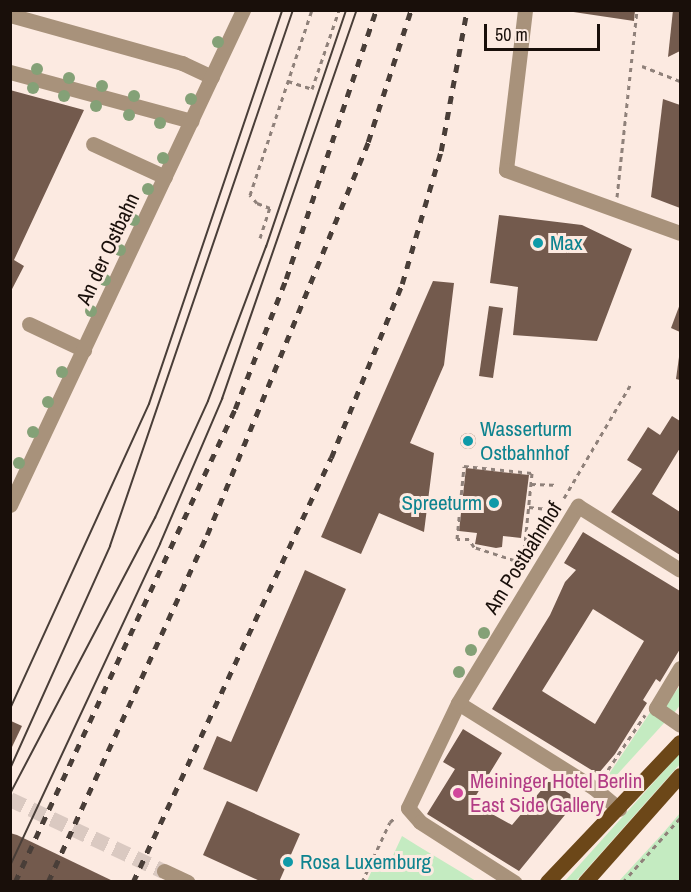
<!DOCTYPE html>
<html>
<head>
<meta charset="utf-8">
<style>
	body { margin:0 }
	#map { position:relative; width:691px; height:892px; overflow:hidden; background:#fceae1; font-family:"Archivo Narrow",sans-serif }
	div>[style] { position:absolute }
	[style*='--x'] { left:calc(var(--x)*1px); top:calc(var(--y)*1px); width:calc(var(--w)*1px); rotate:calc(var(--a)*1deg) }
	.green>* { inset:0; background:#c4ebc1 }
	.building>* { inset:0; background:#735a4d }
	.round { border-radius:50% }
	.minor-tunnel>* { height:15px; margin-top:-7.5px; transform-origin:0; background:repeating-linear-gradient(90deg,#dac9c1 0 15px,transparent 0 23px) }
	.path>* { height:3px; margin-top:-1.5px; transform-origin:0; background:repeating-linear-gradient(90deg,#8f817a 0 4.5px,transparent 0 9px) }
	.minor>* { height:15px; margin:-7.5px; padding:0 7.5px; transform-origin:7.5px; border-radius:7.5px; background:#a8927b }
	.major>* { height:15px; margin:-7.5px; padding:0 7.5px; transform-origin:7.5px; border-radius:7.5px; background:#6c4718 }
	.tram>* { height:1.5px; margin:-0.75px; padding:0 0.75px; transform-origin:0.75px; border-radius:0.75px; background:#493e38 }
	.rail>* { height:4.5px; margin-top:-2.25px; transform-origin:0; background:repeating-linear-gradient(90deg,#493e38 0 8px,transparent 0 16px) }
	.trees>* { width:12px; height:12px; margin:-6px; border-radius:50%; background:#84a177 }
	.dots>* { width:16px; height:16px; translate:-50% -50%; box-sizing:border-box; border:3px solid #fceae1; border-radius:50% }
	span { translate:-50% -50%; white-space:nowrap; text-align:center; line-height:1.15; -webkit-text-stroke:6px #fceae1; paint-order:stroke }
	.culture-label { font-size:21px; color:#0d838f }
	.left { translate:0 -50%; text-align:left }
	.right { translate:-100% -50%; text-align:right }
	.street-label { font-size:21px; color:#190f0a }
	.hotel-label { font-size:21px; color:#b23c85 }
	.frame { position:absolute; inset:0; border:12px solid #190f0a; pointer-events:none }
	.scale { position:absolute; left:484px; top:24px; width:116px; height:27px; box-sizing:border-box; border:3px solid #190f0a; border-top:0; padding-left:8px; font-size:18px; line-height:21px; white-space:nowrap; color:#190f0a; -webkit-text-stroke:4px #fceae1; paint-order:stroke }
</style>
</head>
<body>
<div id="map">
	<div class="green">
		<div style="clip-path:polygon(680px 686px,680px 705px,674px 713px,664px 706px)"></div>
		<div style="clip-path:polygon(651px 711px,665px 722px,614px 778px,609px 774px)"></div>
		<div style="clip-path:polygon(680px 753px,680px 764px,576px 881px,564px 882px)"></div>
		<div style="clip-path:polygon(680px 813px,680px 881px,619px 881px,664px 832px)"></div>
		<div style="clip-path:polygon(402px 836px,418px 846px,476px 881px,367px 881px,378px 857px,390px 862px)"></div>
	</div>
	<div class="building">
		<div style="clip-path:polygon(560px 10px,635px 10px,634px 21px)"></div>
		<div style="clip-path:polygon(673px 10px,680px 10px,680px 51px,668px 57px)"></div>
		<div style="clip-path:polygon(10px 90px,84px 110px,14px 260px,24px 266px,10px 293px)"></div>
		<div style="clip-path:polygon(663px 99px,680px 105px,680px 208px,651px 197px)"></div>
		<div style="clip-path:polygon(499px 215px,582px 225px,632px 249px,597px 341px,513px 335px,518px 287px,490px 283px)"></div>
		<div style="clip-path:polygon(433px 281px,454px 283px,444px 365px,410px 443px,434px 453px,424px 532px,379px 513px,361px 554px,321px 537px)"></div>
		<div style="clip-path:polygon(680px 304px,680px 332px,671px 328px)"></div>
		<div style="clip-path:polygon(489px 306px,503px 308px,493px 378px,479px 376px)"></div>
		<div style="clip-path:polygon(679px 357px,680px 357px,680px 380px,676px 379px)"></div>
		<div style="clip-path:polygon(672px 416px,680px 421px,680px 448px,652px 494px,680px 512px,680px 555px,611px 512px,642px 469px,627px 460px,648px 427px,660px 435px)"></div>
		<div class="round" style="left:460px;top:433px;width:16px;height:16px"></div>
		<div style="clip-path:polygon(466px 468px,529px 475px,521px 538px,503px 536px,502px 547px,496px 548px,475px 544px,477px 533px,459px 531px)"></div>
		<div style="clip-path:polygon(evenodd,583px 532px,680px 591px,680px 649px,660px 682px,656px 679px,643px 700px,647px 703px,615px 754px,598px 774px,492px 709px,550px 615px,565px 582px,576px 570px,564px 563px,583px 532px,593px 609px,644px 641px,595px 724px,542px 691px,593px 609px)"></div>
		<div style="clip-path:polygon(305px 570px,346px 589px,257px 792px,203px 769px,217px 736px,231px 742px)"></div>
		<div style="clip-path:polygon(11px 721px,22px 726px,12px 747px,10px 746px)"></div>
		<div style="clip-path:polygon(463px 729px,502px 753px,472px 802px,492px 814px,512px 825px,549px 781px,578px 799px,519px 871px,427px 814px,455px 769px,443px 762px)"></div>
		<div style="clip-path:polygon(227px 801px,300px 834px,279px 882px,262px 882px,203px 855px)"></div>
		<div style="clip-path:polygon(10px 833px,17px 835px,115px 882px,10px 882px)"></div>
	</div>
	<div class="minor-tunnel">
		<div style="--x:10;--y:799;--w:170;--a:25.1"></div>
	</div>
	<div class="path">
		<div style="--x:642;--y:66;--w:41;--a:21.5"></div>
		<div style="--x:288;--y:81;--w:25;--a:18"></div>
		<div style="--x:312;--y:89;--w:83;--a:-71.1"></div>
		<div style="--x:617;--y:197;--w:188;--a:-83.9"></div>
		<div style="--x:260;--y:238;--w:32;--a:-72"></div>
		<div style="--x:270;--y:208;--w:14;--a:-159"></div>
		<div style="--x:257;--y:203;--w:11;--a:-131"></div>
		<div style="--x:250;--y:195;--w:195;--a:-71.5"></div>
		<div style="--x:464;--y:466;--w:68;--a:5.9"></div>
		<div style="--x:532;--y:473;--w:90;--a:95.7"></div>
		<div style="--x:523;--y:563;--w:52;--a:-161.9"></div>
		<div style="--x:474;--y:547;--w:9;--a:-122"></div>
		<div style="--x:469;--y:539;--w:12;--a:180"></div>
		<div style="--x:457;--y:539;--w:73;--a:-84.5"></div>
		<div style="--x:531;--y:484;--w:23;--a:2"></div>
		<div style="--x:564;--y:498;--w:132;--a:-59.6"></div>
		<div style="--x:529;--y:507;--w:28;--a:6"></div>
		<div style="--x:603;--y:777;--w:75;--a:-55.9"></div>
		<div style="--x:362;--y:882;--w:66;--a:-65"></div>
		<div style="--x:390;--y:822;--w:9;--a:-41"></div>
		<div style="--x:623;--y:882;--w:86;--a:-48.3"></div>
	</div>
	<div class="minor">
		<div style="--x:525;--y:10;--w:161;--a:96.8"></div>
		<div style="--x:506;--y:170;--w:185;--a:19.9"></div>
		<div style="--x:10;--y:15;--w:179;--a:15.6"></div>
		<div style="--x:182;--y:63;--w:33;--a:25"></div>
		<div style="--x:10;--y:72;--w:188;--a:15.1"></div>
		<div style="--x:93;--y:144;--w:79;--a:24.6"></div>
		<div style="--x:29;--y:324;--w:61;--a:25.3"></div>
		<div style="--x:10;--y:505;--w:547;--a:-64.79"></div>
		<div style="--x:680;--y:668;--w:47;--a:121"></div>
		<div style="--x:656;--y:708;--w:29;--a:35"></div>
		<div style="--x:458;--y:703;--w:116;--a:115.5"></div>
		<div style="--x:408;--y:808;--w:18;--a:49"></div>
		<div style="--x:420;--y:822;--w:112;--a:32.6"></div>
		<div style="--x:619;--y:809;--w:33;--a:-140"></div>
		<div style="--x:594;--y:788;--w:160;--a:-148"></div>
		<div style="--x:458;--y:703;--w:231;--a:-58.7"></div>
		<div style="--x:578;--y:506;--w:120;--a:32.1"></div>
		<div style="--x:164;--y:871;--w:26;--a:25"></div>
	</div>
	<div class="major">
		<div style="--x:547;--y:882;--w:193;--a:-46.5"></div>
		<div style="--x:585;--y:882;--w:143;--a:-48.4"></div>
	</div>
	<div class="tram">
		<div style="--x:10;--y:709;--w:335;--a:-65.5"></div>
		<div style="--x:149;--y:404;--w:416;--a:-71.3"></div>
		<div style="--x:10;--y:769;--w:244;--a:-65.8"></div>
		<div style="--x:110;--y:546;--w:566;--a:-71.15"></div>
		<div style="--x:10;--y:794;--w:312;--a:-62.3"></div>
		<div style="--x:155;--y:518;--w:128;--a:-65.6"></div>
		<div style="--x:208;--y:401;--w:165;--a:-69.4"></div>
		<div style="--x:266;--y:247;--w:250;--a:-71.3"></div>
		<div style="--x:10;--y:866;--w:355;--a:-65"></div>
		<div style="--x:160;--y:544;--w:158;--a:-66.8"></div>
		<div style="--x:222;--y:399;--w:412;--a:-70.9"></div>
	</div>
	<div class="rail">
		<div style="--x:15;--y:882;--w:522;--a:-65.06"></div>
		<div style="--x:235;--y:409;--w:140;--a:-68.6"></div>
		<div style="--x:286;--y:279;--w:284;--a:-71.5"></div>
		<div style="--x:48;--y:882;--w:382;--a:-65.4"></div>
		<div style="--x:207;--y:535;--w:425;--a:-67.7"></div>
		<div style="--x:368;--y:142;--w:139;--a:-72"></div>
		<div style="--x:133;--y:882;--w:468;--a:-65"></div>
		<div style="--x:331;--y:458;--w:188;--a:-67.8"></div>
		<div style="--x:402;--y:284;--w:139;--a:-73.7"></div>
		<div style="--x:441;--y:151;--w:143;--a:-79.6"></div>
	</div>
	<div class="trees">
		<div style="left:218px;top:42px"></div>
		<div style="left:37px;top:69px"></div>
		<div style="left:69px;top:78px"></div>
		<div style="left:102px;top:86px"></div>
		<div style="left:33px;top:88px"></div>
		<div style="left:64px;top:96px"></div>
		<div style="left:134px;top:96px"></div>
		<div style="left:191px;top:99px"></div>
		<div style="left:96px;top:106px"></div>
		<div style="left:129px;top:115px"></div>
		<div style="left:160px;top:123px"></div>
		<div style="left:163px;top:158px"></div>
		<div style="left:148px;top:189px"></div>
		<div style="left:134px;top:220px"></div>
		<div style="left:120px;top:250px"></div>
		<div style="left:105px;top:280px"></div>
		<div style="left:91px;top:311px"></div>
		<div style="left:62px;top:372px"></div>
		<div style="left:48px;top:402px"></div>
		<div style="left:33px;top:432px"></div>
		<div style="left:19px;top:463px"></div>
		<div style="left:484px;top:633px"></div>
		<div style="left:471px;top:650px"></div>
		<div style="left:459px;top:672px"></div>
	</div>
	<div class="dots">
		<div style="left:538px;top:243px;background:#0f9aa8"></div>
		<div style="left:468px;top:441px;background:#0f9aa8"></div>
		<div style="left:494px;top:503px;background:#0f9aa8"></div>
		<div style="left:458px;top:793px;background:#d1479c"></div>
		<div style="left:288px;top:862px;background:#0f9aa8"></div>
	</div>
	<div class="culture-label">
		<span class="left" style="left:550px;top:243px">Max</span>
		<span class="left" style="left:480px;top:441px">Wasserturm<br>Ostbahnhof</span>
		<span class="right" style="left:482px;top:503px">Spreeturm</span>
		<span class="left" style="left:300px;top:862px">Rosa Luxemburg</span>
	</div>
	<div class="street-label">
		<span style="left:108px;top:249px;rotate:-65deg">An der Ostbahn</span>
		<span style="left:523px;top:558px;rotate:-58deg">Am Postbahnhof</span>
	</div>
	<div class="hotel-label">
		<span class="left" style="left:470px;top:793px">Meininger Hotel Berlin<br>East Side Gallery</span>
	</div>
	<div class="frame"></div>
	<div class="scale">50 m</div>
</div>
</body>
</html>
